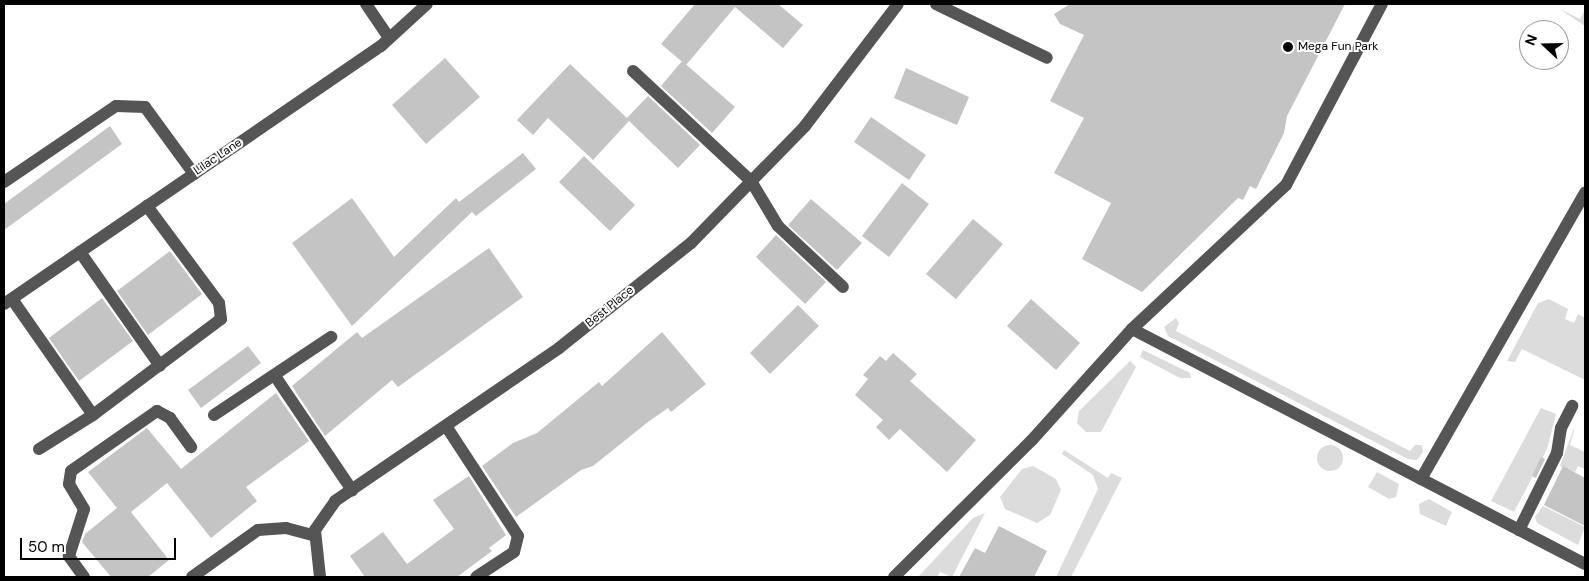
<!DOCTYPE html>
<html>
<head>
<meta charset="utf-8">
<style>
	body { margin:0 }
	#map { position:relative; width:1589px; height:581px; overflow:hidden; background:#fff; font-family:"DM Sans",sans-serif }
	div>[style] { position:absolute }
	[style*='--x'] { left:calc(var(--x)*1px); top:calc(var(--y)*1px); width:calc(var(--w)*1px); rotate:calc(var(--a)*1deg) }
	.green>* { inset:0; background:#dcdcdc }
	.round { border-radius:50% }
	.building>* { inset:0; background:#c4c4c4 }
	.minor>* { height:12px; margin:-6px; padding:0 6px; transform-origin:6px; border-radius:6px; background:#555 }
	.dots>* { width:14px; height:14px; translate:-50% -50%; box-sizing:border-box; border:2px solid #fff; border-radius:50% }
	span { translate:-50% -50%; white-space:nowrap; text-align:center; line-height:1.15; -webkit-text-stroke:4px #fff; paint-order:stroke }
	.poi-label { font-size:12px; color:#000 }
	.left { translate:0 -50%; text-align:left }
	.street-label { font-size:12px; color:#000 }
	.frame { position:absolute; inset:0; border:5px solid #000; pointer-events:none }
	.north { position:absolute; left:1519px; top:20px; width:50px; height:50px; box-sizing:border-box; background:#fff; border:1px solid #999; border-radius:50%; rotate:291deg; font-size:14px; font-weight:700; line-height:20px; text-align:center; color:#000 }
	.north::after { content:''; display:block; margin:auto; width:18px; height:22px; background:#000; clip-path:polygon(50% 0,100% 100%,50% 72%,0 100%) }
	.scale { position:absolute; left:20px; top:538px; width:156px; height:22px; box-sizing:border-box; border:2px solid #000; border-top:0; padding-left:6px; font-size:15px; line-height:18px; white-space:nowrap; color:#000; -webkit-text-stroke:4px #fff; paint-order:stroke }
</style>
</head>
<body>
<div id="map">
	<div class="green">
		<div style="clip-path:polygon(1558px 8px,1580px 19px,1585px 10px,1585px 26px)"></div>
		<div style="clip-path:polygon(1549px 299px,1568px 309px,1565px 319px,1574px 323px,1578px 314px,1585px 318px,1585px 380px,1522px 349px,1515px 362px,1507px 361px,1538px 303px)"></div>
		<div style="clip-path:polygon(1176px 318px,1179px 323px,1176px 331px,1410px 451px,1415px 445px,1422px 445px,1423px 452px,1417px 460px,1408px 459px,1168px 336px,1164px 327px)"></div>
		<div style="clip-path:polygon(1143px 350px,1190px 373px,1191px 378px,1180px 378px,1140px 357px)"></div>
		<div style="clip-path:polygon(1130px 361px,1136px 367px,1101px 432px,1086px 432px,1077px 423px,1079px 411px)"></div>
		<div style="clip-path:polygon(1541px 408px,1556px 414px,1547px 449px,1514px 512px,1491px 501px)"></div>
		<div style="clip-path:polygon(1576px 423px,1570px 445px,1585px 452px,1585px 469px,1578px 466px,1575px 472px,1560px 466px)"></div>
		<div class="round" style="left:1317px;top:445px;width:26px;height:26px"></div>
		<div style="clip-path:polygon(1064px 450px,1108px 478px,1111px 473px,1122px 478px,1071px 577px,1056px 577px,1098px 489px,1093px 475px,1062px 454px)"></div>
		<div style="clip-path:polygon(1033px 466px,1056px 479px,1061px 490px,1050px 515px,1037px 523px,1005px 509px,1000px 497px,1022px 469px)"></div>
		<div style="clip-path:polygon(1377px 472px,1399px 484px,1396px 497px,1389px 499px,1368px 487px)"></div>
		<div style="clip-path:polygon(1429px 499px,1452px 512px,1446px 526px,1420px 514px,1419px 504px)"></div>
		<div style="clip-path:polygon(1543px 506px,1585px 527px,1578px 545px,1537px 523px,1535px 517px)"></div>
		<div style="clip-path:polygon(985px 513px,952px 577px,940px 572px,937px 577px,918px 577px,973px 518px)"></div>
	</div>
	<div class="building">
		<div style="clip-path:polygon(695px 4px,778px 4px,803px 25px,783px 48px,735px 7px,686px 65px,661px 44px)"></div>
		<div style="clip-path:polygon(1070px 4px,1345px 4px,1287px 116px,1284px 133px,1256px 189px,1250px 186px,1243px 200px,1238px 198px,1142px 292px,1082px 259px,1111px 203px,1054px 173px,1084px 118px,1050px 101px,1084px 35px,1060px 24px,1054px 14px)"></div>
		<div style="clip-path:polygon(445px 58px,480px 97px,426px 144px,392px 105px)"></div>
		<div style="clip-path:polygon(682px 61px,735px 107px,712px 133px,661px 86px)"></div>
		<div style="clip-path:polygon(570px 64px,627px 118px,648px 96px,700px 145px,678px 168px,629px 121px,593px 160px,548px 118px,533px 135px,517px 120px)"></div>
		<div style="clip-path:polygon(906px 68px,969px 97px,957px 125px,894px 98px)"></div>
		<div style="clip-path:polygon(871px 117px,926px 155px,909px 180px,854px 142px)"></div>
		<div style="clip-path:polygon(110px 126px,122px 144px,4px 230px,4px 204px)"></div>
		<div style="clip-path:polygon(523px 153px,536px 169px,476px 216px,472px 212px,352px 326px,292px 243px,352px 198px,394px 257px,456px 198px,459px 202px)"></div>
		<div style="clip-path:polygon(584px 156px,635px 205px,610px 231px,559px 182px)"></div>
		<div style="clip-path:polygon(902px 183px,929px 204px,889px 257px,862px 236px)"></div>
		<div style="clip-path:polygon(811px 199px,862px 243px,837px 270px,788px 225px)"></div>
		<div style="clip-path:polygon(973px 219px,1003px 244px,956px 299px,926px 274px)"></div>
		<div style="clip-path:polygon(776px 235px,826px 282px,805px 304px,756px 257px)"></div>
		<div style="clip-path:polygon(489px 248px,523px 297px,398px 387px,392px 380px,325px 436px,292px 386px,357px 332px,362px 338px)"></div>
		<div style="clip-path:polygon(170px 251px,202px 294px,148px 335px,117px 291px)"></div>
		<div style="clip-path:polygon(102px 298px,133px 341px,79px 381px,49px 338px)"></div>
		<div style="clip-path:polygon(1031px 299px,1080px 343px,1056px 370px,1007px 326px)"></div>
		<div style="clip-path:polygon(798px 305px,819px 326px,770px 374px,750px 353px)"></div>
		<div style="clip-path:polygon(662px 332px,706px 384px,671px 412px,668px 408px,648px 422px,593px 466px,581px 470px,516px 517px,482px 466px,513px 443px,537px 433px,599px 382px,602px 386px)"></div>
		<div style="clip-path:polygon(248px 346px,261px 363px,201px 408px,188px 390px)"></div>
		<div style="clip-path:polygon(893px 353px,917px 374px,910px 381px,976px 440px,947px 472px,900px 429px,889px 440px,876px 427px,883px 420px,855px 395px,868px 379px,863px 375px,880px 356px,886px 361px)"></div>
		<div style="clip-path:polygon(276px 393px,309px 441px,246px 487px,257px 501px,211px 538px,167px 483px,131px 512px,169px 560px,148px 577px,111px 577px,82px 542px,85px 534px,117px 508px,88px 472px,147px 428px,181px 469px)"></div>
		<div style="clip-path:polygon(1541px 457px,1545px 459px,1536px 478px,1532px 476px)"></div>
		<div style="clip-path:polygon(1563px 466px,1585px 478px,1585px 526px,1544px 505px)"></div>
		<div style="clip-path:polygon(469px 476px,506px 535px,489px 548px,492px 551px,457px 577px,365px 577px,350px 556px,383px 532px,407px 564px,454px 529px,433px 500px)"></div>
		<div style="clip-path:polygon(999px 526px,1047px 551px,1034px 577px,959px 577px,975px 548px,985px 553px)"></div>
	</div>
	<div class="minor">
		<div style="--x:366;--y:4;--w:41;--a:55.9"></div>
		<div style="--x:936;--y:4;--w:123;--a:25.9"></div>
		<div style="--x:633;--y:71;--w:161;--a:43"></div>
		<div style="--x:751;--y:181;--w:52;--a:59"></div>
		<div style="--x:778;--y:226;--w:89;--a:43.2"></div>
		<div style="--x:4;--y:182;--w:135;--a:-34.2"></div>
		<div style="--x:116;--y:106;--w:29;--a:2"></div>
		<div style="--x:145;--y:107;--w:83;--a:53.8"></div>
		<div style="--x:80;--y:252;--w:139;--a:54.9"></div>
		<div style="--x:12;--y:299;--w:141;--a:55.1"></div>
		<div style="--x:93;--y:415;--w:160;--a:-36.9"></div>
		<div style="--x:221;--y:319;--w:16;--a:-97"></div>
		<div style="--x:219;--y:303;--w:121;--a:-126.6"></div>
		<div style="--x:4;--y:304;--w:457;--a:-34.4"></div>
		<div style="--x:381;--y:46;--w:62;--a:-42.4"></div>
		<div style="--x:1132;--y:329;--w:510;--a:27.42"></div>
		<div style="--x:275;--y:376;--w:138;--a:56"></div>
		<div style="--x:214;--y:415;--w:141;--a:-33.7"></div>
		<div style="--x:446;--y:426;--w:131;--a:56.8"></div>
		<div style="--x:518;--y:536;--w:16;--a:104"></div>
		<div style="--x:514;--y:552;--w:45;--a:146.7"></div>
		<div style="--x:39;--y:449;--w:64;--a:-32.2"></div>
		<div style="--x:1421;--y:479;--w:330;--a:-60.2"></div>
		<div style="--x:1519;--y:530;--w:86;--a:-63.7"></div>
		<div style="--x:1557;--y:453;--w:25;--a:-81"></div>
		<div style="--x:1561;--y:428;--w:25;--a:-63"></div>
		<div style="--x:84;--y:577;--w:26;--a:-126"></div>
		<div style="--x:69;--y:556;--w:49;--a:-72.3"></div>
		<div style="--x:84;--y:509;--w:29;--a:-121"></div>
		<div style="--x:69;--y:484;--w:13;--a:-81"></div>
		<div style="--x:71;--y:471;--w:105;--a:-34.9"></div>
		<div style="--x:157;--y:411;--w:15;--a:28"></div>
		<div style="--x:170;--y:418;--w:36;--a:54"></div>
		<div style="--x:192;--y:577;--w:81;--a:-35.5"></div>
		<div style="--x:258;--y:530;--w:28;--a:-4"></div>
		<div style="--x:286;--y:528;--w:30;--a:15"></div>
		<div style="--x:320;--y:577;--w:47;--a:-96.1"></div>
		<div style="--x:315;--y:530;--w:35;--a:-55"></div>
		<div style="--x:335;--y:501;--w:271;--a:-34.3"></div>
		<div style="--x:559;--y:348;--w:169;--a:-38.5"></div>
		<div style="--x:691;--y:243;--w:163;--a:-45.7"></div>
		<div style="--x:805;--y:126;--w:153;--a:-52.7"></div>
		<div style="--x:894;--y:577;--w:194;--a:-44.8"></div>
		<div style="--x:1032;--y:440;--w:149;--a:-48"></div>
		<div style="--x:1132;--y:329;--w:211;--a:-43.1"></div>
		<div style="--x:1286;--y:185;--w:205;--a:-62.1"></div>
	</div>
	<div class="dots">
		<div style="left:1288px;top:47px;background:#000"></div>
	</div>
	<div class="poi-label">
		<span class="left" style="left:1298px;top:47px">Mega Fun Park</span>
	</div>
	<div class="street-label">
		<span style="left:218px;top:157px;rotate:-34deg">Lilac Lane</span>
		<span style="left:610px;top:307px;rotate:-39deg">Best Place</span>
	</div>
	<div class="frame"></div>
	<div class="north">N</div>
	<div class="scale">50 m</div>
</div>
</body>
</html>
